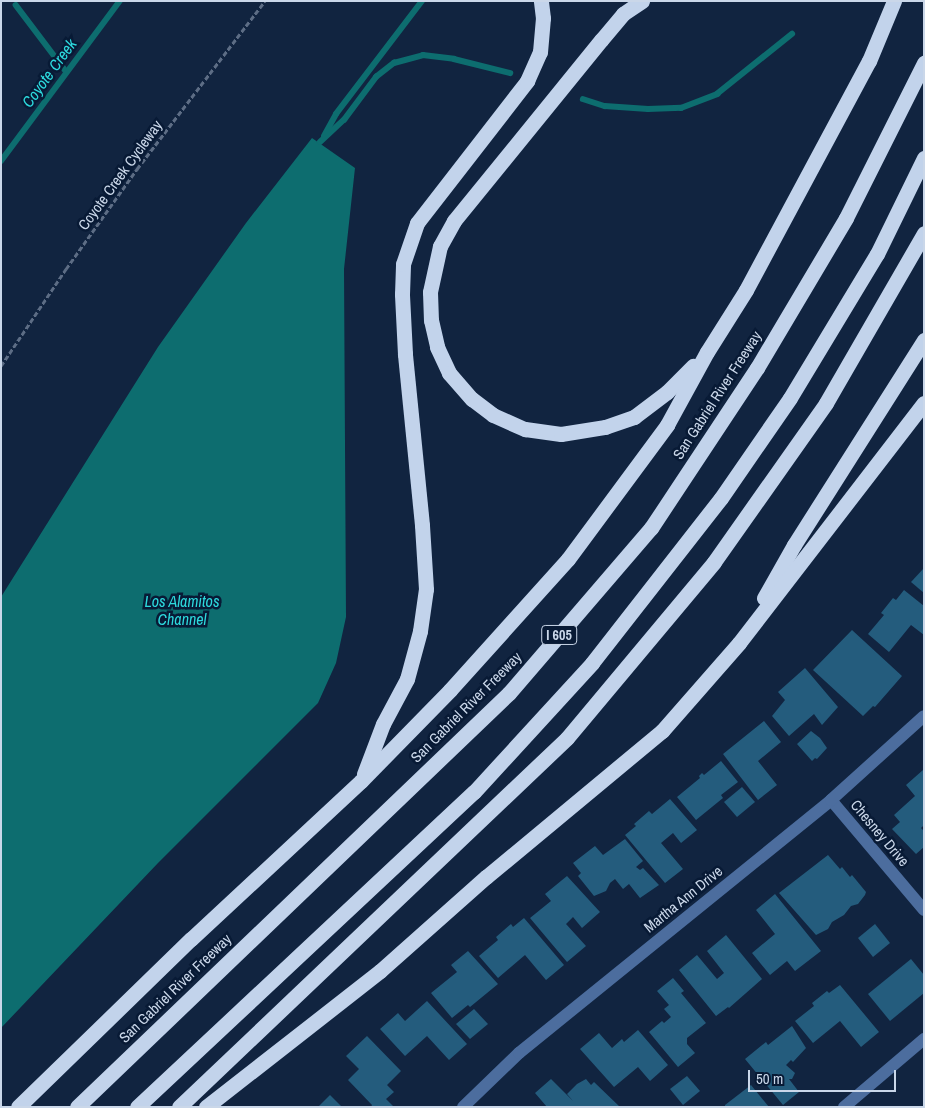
<!DOCTYPE html>
<html>
<head>
<meta charset="utf-8">
<style>
	body { margin:0 }
	#map { position:relative; width:925px; height:1108px; overflow:hidden; background:#112440; font-family:"Archivo Narrow",sans-serif }
	div>[style] { position:absolute }
	[style*='--x'] { left:calc(var(--x)*1px); top:calc(var(--y)*1px); width:calc(var(--w)*1px); rotate:calc(var(--a)*1deg) }
	.water>* { inset:0; background:#0d6d6f }
	.stream>* { height:5.5px; margin:-2.75px; padding:0 2.75px; transform-origin:2.75px; border-radius:2.75px; background:#0d6d6f }
	.building>* { inset:0; background:#245c7d }
	.path>* { height:3px; margin-top:-1.5px; transform-origin:0; background:repeating-linear-gradient(90deg,#5d6d85 0 5px,transparent 0 7.5px) }
	.minor>* { height:12px; margin:-6px; padding:0 6px; transform-origin:6px; border-radius:6px; background:#4c6d9e }
	.highway>* { height:15px; margin:-7.5px; padding:0 7.5px; transform-origin:7.5px; border-radius:7.5px; background:#c2d3eb }
	span { translate:-50% -50%; white-space:nowrap; text-align:center; line-height:1.15; -webkit-text-stroke:5px #081a35; paint-order:stroke }
	.shield-label span { padding:1px 4px; background:#081a35; border:1px solid; border-radius:4px; -webkit-text-stroke-width:0 }
	.shield-label { font-size:14px; color:#cad7e9; font-weight:700 }
	.street-label { font-size:15px; color:#cad7e9 }
	.water-label { font-size:16px; color:#2ddade; font-style:italic }
	.frame { position:absolute; inset:0; border:2px solid #cad7e9; pointer-events:none }
	.scale { position:absolute; left:748px; top:1070px; width:148px; height:22px; box-sizing:border-box; border:2px solid #cad7e9; border-top:0; padding-left:6px; font-size:15px; line-height:18px; white-space:nowrap; color:#cad7e9; -webkit-text-stroke:4px #081a35; paint-order:stroke }
</style>
</head>
<body>
<div id="map">
	<div class="water">
		<div style="clip-path:polygon(312px 138px,355px 168px,344px 269px,346px 617px,336px 663px,318px 703px,158px 863px,1px 1028px,1px 597px,158px 347px,246px 223px)"></div>
	</div>
	<div class="stream">
		<div style="--x:16;--y:5;--w:83;--a:52.9"></div>
		<div style="--x:583;--y:99;--w:23;--a:18"></div>
		<div style="--x:605;--y:106;--w:43;--a:4"></div>
		<div style="--x:648;--y:109;--w:33;--a:-2"></div>
		<div style="--x:681;--y:108;--w:39;--a:-21"></div>
		<div style="--x:717;--y:94;--w:96;--a:-38.7"></div>
		<div style="--x:324;--y:136;--w:25;--a:-61"></div>
		<div style="--x:336;--y:114;--w:142;--a:-52.7"></div>
		<div style="--x:320;--y:142;--w:33;--a:-43"></div>
		<div style="--x:344;--y:120;--w:54;--a:-53.3"></div>
		<div style="--x:376;--y:77;--w:23;--a:-38"></div>
		<div style="--x:394;--y:63;--w:30;--a:-15"></div>
		<div style="--x:423;--y:55;--w:31;--a:7"></div>
		<div style="--x:454;--y:59;--w:58;--a:14"></div>
		<div style="--x:1;--y:161;--w:199;--a:-53.4"></div>
	</div>
	<div class="building">
		<div style="clip-path:polygon(924px 568px,924px 593px,911px 582px)"></div>
		<div style="clip-path:polygon(904px 590px,924px 606px,924px 635px,911px 625px,889px 652px,868px 634px,884px 615px,881px 613px,893px 598px,896px 600px)"></div>
		<div style="clip-path:polygon(852px 630px,902px 676px,875px 707px,873px 706px,863px 716px,813px 670px)"></div>
		<div style="clip-path:polygon(805px 668px,838px 707px,822px 725px,814px 714px,789px 736px,772px 716px,785px 700px,778px 692px)"></div>
		<div style="clip-path:polygon(764px 721px,781px 742px,758px 761px,777px 785px,758px 800px,723px 754px)"></div>
		<div style="clip-path:polygon(811px 731px,820px 738px,827px 748px,817px 759px,815px 758px,812px 761px,797px 744px)"></div>
		<div style="clip-path:polygon(721px 761px,738px 782px,721px 795px,723px 798px,696px 820px,677px 797px,700px 778px,699px 776px,702px 773px,704px 775px)"></div>
		<div style="clip-path:polygon(923px 770px,924px 825px,921px 828px,924px 831px,924px 847px,916px 854px,892px 829px,900px 822px,894px 815px,915px 796px,906px 785px)"></div>
		<div style="clip-path:polygon(742px 787px,755px 802px,737px 817px,724px 802px)"></div>
		<div style="clip-path:polygon(670px 799px,697px 830px,681px 843px,673px 833px,661px 843px,683px 869px,665px 883px,625px 835px,636px 826px,634px 824px,649px 811px,652px 814px)"></div>
		<div style="clip-path:polygon(625px 839px,643px 861px,636px 867px,640px 870px,643px 868px,659px 885px,640px 898px,629px 884px,623px 889px,615px 879px,610px 883px,606px 891px,594px 896px,578px 876px,581px 873px,573px 863px,595px 846px,603px 855px)"></div>
		<div style="clip-path:polygon(828px 855px,840px 869px,842px 867px,850px 877px,852px 875px,866px 892px,865px 895px,858px 904px,851px 906px,844px 915px,832px 922px,828px 929px,816px 935px,779px 893px)"></div>
		<div style="clip-path:polygon(567px 876px,600px 912px,582px 928px,573px 917px,566px 924px,586px 946px,567px 962px,530px 918px,551px 901px,545px 894px)"></div>
		<div style="clip-path:polygon(775px 894px,821px 951px,795px 971px,787px 961px,770px 975px,752px 953px,775px 934px,756px 910px)"></div>
		<div style="clip-path:polygon(524px 918px,564px 965px,546px 980px,525px 955px,498px 978px,479px 956px,498px 940px,496px 937px,511px 924px,513px 927px)"></div>
		<div style="clip-path:polygon(875px 924px,890px 943px,873px 957px,858px 938px)"></div>
		<div style="clip-path:polygon(726px 935px,762px 979px,729px 1008px,728px 1007px,716px 1016px,679px 970px,697px 955px,717px 979px,724px 973px,707px 951px)"></div>
		<div style="clip-path:polygon(468px 951px,498px 984px,470px 1007px,468px 1005px,452px 1018px,431px 993px,457px 972px,451px 965px)"></div>
		<div style="clip-path:polygon(911px 959px,924px 975px,924px 993px,890px 1021px,868px 994px)"></div>
		<div style="clip-path:polygon(673px 978px,684px 991px,681px 993px,706px 1023px,687px 1038px,687px 1044px,695px 1053px,678px 1067px,649px 1032px,662px 1021px,664px 1023px,671px 1017px,664px 1009px,669px 1005px,657px 991px)"></div>
		<div style="clip-path:polygon(840px 985px,879px 1032px,861px 1047px,840px 1021px,813px 1043px,795px 1021px,814px 1006px,812px 1003px,827px 991px,829px 993px)"></div>
		<div style="clip-path:polygon(427px 1001px,467px 1044px,449px 1060px,427px 1036px,405px 1056px,380px 1029px,398px 1013px,405px 1021px)"></div>
		<div style="clip-path:polygon(474px 1009px,488px 1024px,470px 1039px,456px 1024px)"></div>
		<div style="clip-path:polygon(792px 1026px,806px 1048px,793px 1062px,791px 1060px,786px 1065px,795px 1073px,792px 1079px,789px 1079px,799px 1092px,783px 1105px,745px 1059px,766px 1042px,768px 1045px)"></div>
		<div style="clip-path:polygon(638px 1030px,668px 1065px,650px 1081px,638px 1067px,614px 1087px,580px 1049px,599px 1033px,612px 1048px,622px 1039px,624px 1042px)"></div>
		<div style="clip-path:polygon(367px 1036px,401px 1071px,387px 1085px,394px 1092px,386px 1099px,394px 1107px,371px 1107px,372px 1105px,348px 1080px,359px 1069px,346px 1056px)"></div>
		<div style="clip-path:polygon(687px 1076px,700px 1091px,683px 1105px,670px 1089px)"></div>
		<div style="clip-path:polygon(551px 1079px,573px 1101px,567px 1094px,577px 1084px,586px 1079px,591px 1085px,594px 1082px,620px 1107px,547px 1107px,535px 1093px)"></div>
		<div style="clip-path:polygon(751px 1085px,769px 1107px,725px 1107px,725px 1105px)"></div>
		<div style="clip-path:polygon(330px 1095px,342px 1107px,318px 1107px)"></div>
	</div>
	<div class="path">
		<div style="--x:1;--y:366;--w:117;--a:-56.2"></div>
		<div style="--x:66;--y:269;--w:123;--a:-54.6"></div>
		<div style="--x:137;--y:169;--w:211;--a:-52.7"></div>
	</div>
	<div class="minor">
		<div style="--x:831;--y:800;--w:144;--a:49.8"></div>
		<div style="--x:463;--y:1107;--w:78;--a:-44"></div>
		<div style="--x:519;--y:1053;--w:402;--a:-39"></div>
		<div style="--x:831;--y:800;--w:125;--a:-42.1"></div>
		<div style="--x:844;--y:1107;--w:105;--a:-40.4"></div>
	</div>
	<div class="highway">
		<div style="--x:642;--y:1;--w:23;--a:146"></div>
		<div style="--x:623;--y:14;--w:34;--a:130"></div>
		<div style="--x:601;--y:40;--w:233;--a:129.1"></div>
		<div style="--x:454;--y:221;--w:29;--a:119"></div>
		<div style="--x:440;--y:246;--w:47;--a:102.3"></div>
		<div style="--x:430;--y:292;--w:28;--a:88"></div>
		<div style="--x:431;--y:320;--w:28;--a:77"></div>
		<div style="--x:437;--y:347;--w:29;--a:65"></div>
		<div style="--x:449;--y:373;--w:35;--a:49"></div>
		<div style="--x:472;--y:399;--w:26;--a:37"></div>
		<div style="--x:493;--y:415;--w:35;--a:24"></div>
		<div style="--x:525;--y:429;--w:36;--a:8"></div>
		<div style="--x:561;--y:434;--w:45;--a:-9"></div>
		<div style="--x:605;--y:427;--w:31;--a:-19"></div>
		<div style="--x:634;--y:417;--w:41;--a:-37.1"></div>
		<div style="--x:667;--y:392;--w:37;--a:-45"></div>
		<div style="--x:764;--y:598;--w:61;--a:-60.5"></div>
		<div style="--x:794;--y:545;--w:243;--a:-57.6"></div>
		<div style="--x:364;--y:774;--w:53;--a:-69.2"></div>
		<div style="--x:383;--y:724;--w:51;--a:-61.9"></div>
		<div style="--x:407;--y:679;--w:50;--a:-74.8"></div>
		<div style="--x:420;--y:631;--w:42;--a:-81.9"></div>
		<div style="--x:426;--y:589;--w:64;--a:-93.6"></div>
		<div style="--x:422;--y:525;--w:172;--a:-95.7"></div>
		<div style="--x:405;--y:354;--w:60;--a:-92.9"></div>
		<div style="--x:402;--y:294;--w:30;--a:-88"></div>
		<div style="--x:403;--y:264;--w:43;--a:-71.1"></div>
		<div style="--x:417;--y:223;--w:180;--a:-52.2"></div>
		<div style="--x:527;--y:81;--w:32;--a:-66"></div>
		<div style="--x:540;--y:52;--w:34;--a:-85"></div>
		<div style="--x:543;--y:18;--w:17;--a:-97"></div>
		<div style="--x:18;--y:1107;--w:241;--a:-44.2"></div>
		<div style="--x:191;--y:939;--w:232;--a:-42.9"></div>
		<div style="--x:361;--y:781;--w:127;--a:-45.6"></div>
		<div style="--x:450;--y:690;--w:176;--a:-48"></div>
		<div style="--x:568;--y:559;--w:167;--a:-53.5"></div>
		<div style="--x:667;--y:425;--w:83;--a:-61.3"></div>
		<div style="--x:707;--y:352;--w:73;--a:-57.8"></div>
		<div style="--x:746;--y:290;--w:260;--a:-61.8"></div>
		<div style="--x:869;--y:61;--w:65;--a:-67.4"></div>
		<div style="--x:77;--y:1107;--w:598;--a:-43.78"></div>
		<div style="--x:509;--y:693;--w:218;--a:-49.3"></div>
		<div style="--x:651;--y:528;--w:192;--a:-56.5"></div>
		<div style="--x:757;--y:368;--w:174;--a:-59.3"></div>
		<div style="--x:846;--y:218;--w:174;--a:-63.3"></div>
		<div style="--x:137;--y:1107;--w:461;--a:-43.1"></div>
		<div style="--x:474;--y:792;--w:175;--a:-47.5"></div>
		<div style="--x:592;--y:663;--w:209;--a:-52"></div>
		<div style="--x:721;--y:498;--w:121;--a:-55.4"></div>
		<div style="--x:790;--y:398;--w:168;--a:-58.9"></div>
		<div style="--x:877;--y:254;--w:107;--a:-63.9"></div>
		<div style="--x:179;--y:1107;--w:535;--a:-43.56"></div>
		<div style="--x:567;--y:738;--w:229;--a:-50.1"></div>
		<div style="--x:714;--y:562;--w:194;--a:-54.8"></div>
		<div style="--x:826;--y:403;--w:196;--a:-60"></div>
		<div style="--x:206;--y:1107;--w:221;--a:-38"></div>
		<div style="--x:380;--y:971;--w:142;--a:-41.6"></div>
		<div style="--x:486;--y:877;--w:229;--a:-39.7"></div>
		<div style="--x:662;--y:731;--w:117;--a:-48.8"></div>
		<div style="--x:739;--y:643;--w:303;--a:-52.4"></div>
	</div>
	<div class="shield-label">
		<span style="left:559px;top:635px">I 605</span>
	</div>
	<div class="street-label">
		<span style="left:120px;top:175px;rotate:-54deg">Coyote Creek Cycleway</span>
		<span style="left:717px;top:395px;rotate:-57deg">San Gabriel River Freeway</span>
		<span style="left:466px;top:707px;rotate:-45deg">San Gabriel River Freeway</span>
		<span style="left:880px;top:833px;rotate:50deg">Chesney Drive</span>
		<span style="left:683px;top:899px;rotate:-39deg">Martha Ann Drive</span>
		<span style="left:175px;top:988px;rotate:-44deg">San Gabriel River Freeway</span>
	</div>
	<div class="water-label">
		<span style="left:49px;top:73px;rotate:-54deg">Coyote Creek</span>
		<span style="left:182px;top:610px">Los Alamitos<br>Channel</span>
	</div>
	<div class="frame"></div>
	<div class="scale">50 m</div>
</div>
</body>
</html>
